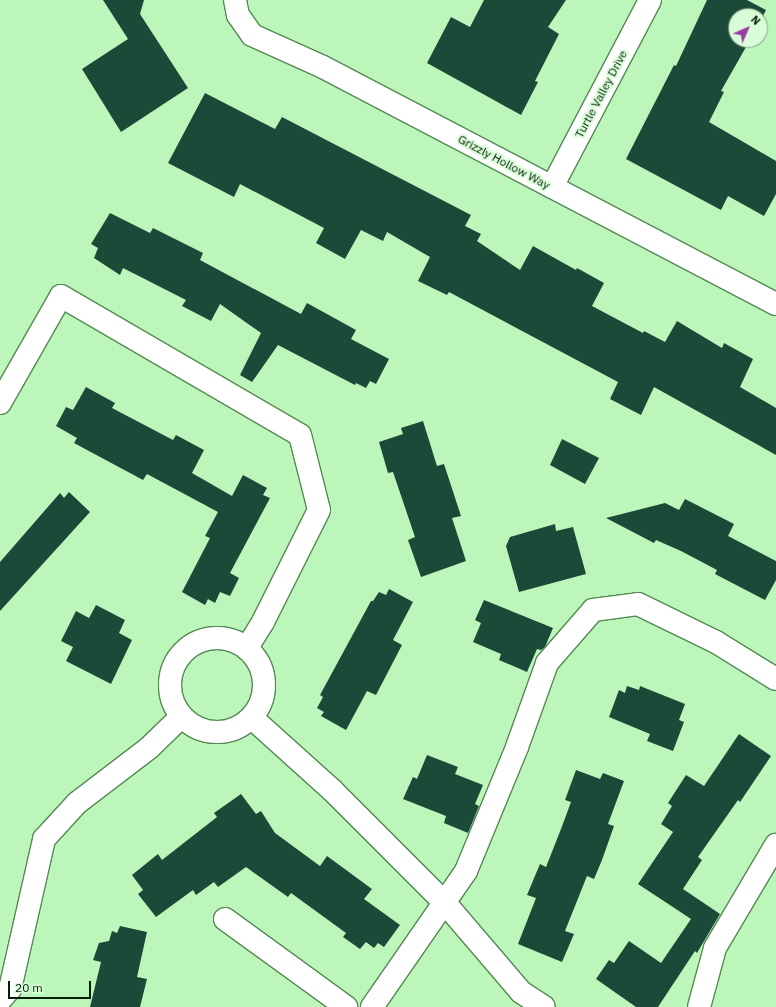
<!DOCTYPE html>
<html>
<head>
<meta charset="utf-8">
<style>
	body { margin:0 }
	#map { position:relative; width:776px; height:1007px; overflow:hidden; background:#bcf6bb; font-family:"IBM Plex Sans",sans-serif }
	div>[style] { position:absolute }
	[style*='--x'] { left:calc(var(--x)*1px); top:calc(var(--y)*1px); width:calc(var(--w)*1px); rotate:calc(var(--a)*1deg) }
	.building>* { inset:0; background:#1c4a38 }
	.roads { filter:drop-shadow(1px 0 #548954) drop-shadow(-1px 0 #548954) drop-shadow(0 1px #548954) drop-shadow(0 -1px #548954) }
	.minor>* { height:22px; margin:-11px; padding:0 11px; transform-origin:11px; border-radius:11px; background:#fff }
	.minor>.ring { margin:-11px; padding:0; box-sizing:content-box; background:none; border:22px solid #fff; border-radius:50% }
	span { translate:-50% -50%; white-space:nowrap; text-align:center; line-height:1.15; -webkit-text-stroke:4px #dafdd9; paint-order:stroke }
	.street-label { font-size:12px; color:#071d08 }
	.north { position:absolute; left:728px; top:8px; width:40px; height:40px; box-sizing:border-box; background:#dafdd9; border:1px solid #86a385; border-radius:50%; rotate:45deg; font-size:11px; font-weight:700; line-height:16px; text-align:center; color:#071d08 }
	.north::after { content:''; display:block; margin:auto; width:14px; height:18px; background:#9b3ba4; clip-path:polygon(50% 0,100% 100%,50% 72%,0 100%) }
	.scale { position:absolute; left:8px; top:981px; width:83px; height:18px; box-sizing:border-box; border:2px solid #071d08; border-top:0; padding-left:5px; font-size:12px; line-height:14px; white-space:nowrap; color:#071d08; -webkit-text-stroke:3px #dafdd9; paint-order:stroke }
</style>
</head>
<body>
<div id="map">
	<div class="building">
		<div style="clip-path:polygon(103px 0,144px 0,140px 14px,188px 88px,121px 132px,82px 69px,128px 39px)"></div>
		<div style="clip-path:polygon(484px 0,566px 0,548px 27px,559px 34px,535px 81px,538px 82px,521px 115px,427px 63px,451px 17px,470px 27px)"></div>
		<div style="clip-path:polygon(707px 0,747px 0,766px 10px,760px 22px,760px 16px,736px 16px,736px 40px,750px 40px,721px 91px,724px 92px,709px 122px,776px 161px,776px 194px,764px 216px,728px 196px,721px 210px,626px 159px,674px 65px,676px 66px)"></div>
		<div style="clip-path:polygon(205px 93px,275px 129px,282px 117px,471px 215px,465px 226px,481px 234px,477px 241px,520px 270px,533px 246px,576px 270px,577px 268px,604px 283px,592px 306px,643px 333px,644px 331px,665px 342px,677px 321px,722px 348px,724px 343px,753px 359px,740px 387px,776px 408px,776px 455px,654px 387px,641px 415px,610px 399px,618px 382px,449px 292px,447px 295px,418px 281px,430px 257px,387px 232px,383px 241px,361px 230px,345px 259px,316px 243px,324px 228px,240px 184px,234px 197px,168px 163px)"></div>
		<div style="clip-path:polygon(110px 213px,150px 233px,153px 228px,203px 253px,200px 260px,301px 314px,307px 303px,356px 330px,351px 339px,389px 359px,376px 384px,370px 381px,366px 388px,356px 383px,355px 385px,278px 345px,252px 382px,240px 375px,261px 333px,220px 304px,211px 321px,182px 306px,186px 300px,123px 268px,120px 275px,94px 258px,98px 248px,91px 244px)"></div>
		<div style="clip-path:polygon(86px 387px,115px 403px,112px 408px,173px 440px,176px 435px,204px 450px,192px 473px,232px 496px,243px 475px,267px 488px,263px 495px,270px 498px,230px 573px,239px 578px,230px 596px,220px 592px,215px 603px,208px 599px,205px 605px,182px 592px,210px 538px,205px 536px,218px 512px,147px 474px,143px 480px,74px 443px,77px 438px,56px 426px,66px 407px,73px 410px)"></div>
		<div style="clip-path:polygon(423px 421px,437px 466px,444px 464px,461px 516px,452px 518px,466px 561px,421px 577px,408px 540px,415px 537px,393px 472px,388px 473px,379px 442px,403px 434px,401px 428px)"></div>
		<div style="clip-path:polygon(562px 439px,599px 458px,585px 484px,550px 465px)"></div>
		<div style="clip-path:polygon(69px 492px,90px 512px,0 611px,0 562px,60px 493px,64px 498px)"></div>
		<div style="clip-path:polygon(685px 499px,734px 524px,728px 536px,776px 561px,776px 580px,765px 600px,715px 574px,717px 570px,681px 551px,656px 540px,654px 543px,606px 518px,665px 503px,679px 510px)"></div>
		<div style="clip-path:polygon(555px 524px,556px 531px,573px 527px,586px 574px,519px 592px,506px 546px,510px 537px)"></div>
		<div style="clip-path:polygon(389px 589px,413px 602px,393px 640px,402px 645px,376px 695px,367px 691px,346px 730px,321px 716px,324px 712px,317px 708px,323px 697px,320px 695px,371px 601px,373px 601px,379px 592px,386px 595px)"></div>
		<div style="clip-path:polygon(484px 600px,553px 628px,545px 647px,541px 650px,537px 649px,527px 672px,499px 660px,501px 654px,473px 642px,481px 623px,475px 620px)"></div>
		<div style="clip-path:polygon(96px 605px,125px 620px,119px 633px,132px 640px,111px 684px,66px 661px,73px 647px,61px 641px,76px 611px,89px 618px)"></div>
		<div style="clip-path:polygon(627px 686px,639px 690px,640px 686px,685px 704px,679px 720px,684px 722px,673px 751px,647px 741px,650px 734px,609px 717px,619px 690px,625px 693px)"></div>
		<div style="clip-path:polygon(739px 734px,771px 756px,740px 802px,738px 800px,698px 857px,702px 860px,683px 889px,720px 914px,697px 953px,695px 951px,658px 1007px,636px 1007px,596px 979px,609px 960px,614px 963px,629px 941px,661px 963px,691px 919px,638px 884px,673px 832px,661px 824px,672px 806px,668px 803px,686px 775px,704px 786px)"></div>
		<div style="clip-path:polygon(427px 755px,458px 767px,455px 774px,483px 785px,475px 804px,479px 806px,468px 833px,444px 823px,446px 816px,403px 799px,413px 777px,417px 779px)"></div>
		<div style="clip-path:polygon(576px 770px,600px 779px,603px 773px,624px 781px,608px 824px,614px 826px,602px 860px,594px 879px,587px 876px,565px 931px,574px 934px,562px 962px,518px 944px,536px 898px,527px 895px,540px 864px,546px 867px,561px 829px,571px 802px,565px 800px)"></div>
		<div style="clip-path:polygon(241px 794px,256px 814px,261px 811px,275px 833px,320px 866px,327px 856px,372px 889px,364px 899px,400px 925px,384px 947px,378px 943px,374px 948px,366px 942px,360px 949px,343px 937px,346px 933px,291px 893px,288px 897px,246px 867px,218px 887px,214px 882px,196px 895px,193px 890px,156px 917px,138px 894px,143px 890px,132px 875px,158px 854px,162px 860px,217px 817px,214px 813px)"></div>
		<div style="clip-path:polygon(120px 926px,147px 932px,137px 977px,147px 979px,140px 1007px,90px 1007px,101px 962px,93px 960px,99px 943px,109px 941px,112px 931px,117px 933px)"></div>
	</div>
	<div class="roads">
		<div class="minor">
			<div style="--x:235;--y:0;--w:15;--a:79"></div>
			<div style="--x:238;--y:15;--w:24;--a:55"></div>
			<div style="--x:252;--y:35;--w:78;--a:24.3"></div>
			<div style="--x:323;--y:67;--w:511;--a:27.62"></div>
			<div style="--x:552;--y:187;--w:211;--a:-62.3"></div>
			<div style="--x:0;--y:403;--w:123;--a:-60.3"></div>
			<div style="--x:61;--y:296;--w:276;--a:30.2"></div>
			<div style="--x:300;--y:435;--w:77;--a:75.8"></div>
			<div style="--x:319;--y:510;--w:125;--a:116.6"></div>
			<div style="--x:263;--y:622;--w:31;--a:122"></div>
			<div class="ring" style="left:170px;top:638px;width:72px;height:72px"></div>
			<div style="--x:252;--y:718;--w:108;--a:42"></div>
			<div style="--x:332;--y:790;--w:160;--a:45"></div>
			<div style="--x:445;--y:903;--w:117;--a:49.5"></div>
			<div style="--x:521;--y:992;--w:27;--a:33"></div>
			<div style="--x:225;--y:919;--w:150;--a:36"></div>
			<div style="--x:0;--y:1000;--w:15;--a:-48"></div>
			<div style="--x:10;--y:989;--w:154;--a:-77.2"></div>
			<div style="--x:44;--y:839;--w:49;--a:-47.5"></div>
			<div style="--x:77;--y:803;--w:91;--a:-37.4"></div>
			<div style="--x:149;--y:748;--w:45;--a:-44.1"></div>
			<div style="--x:372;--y:1007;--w:165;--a:-55.3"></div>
			<div style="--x:466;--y:871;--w:134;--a:-67.6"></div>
			<div style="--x:517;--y:747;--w:89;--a:-70.3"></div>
			<div style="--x:547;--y:663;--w:70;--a:-49"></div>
			<div style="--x:593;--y:610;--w:45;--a:-7.6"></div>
			<div style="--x:638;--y:604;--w:87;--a:26"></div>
			<div style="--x:716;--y:642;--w:70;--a:31.7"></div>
			<div style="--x:699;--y:1007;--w:61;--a:-74.8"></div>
			<div style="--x:715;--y:948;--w:120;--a:-59.4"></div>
		</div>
	</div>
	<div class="street-label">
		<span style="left:601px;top:94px;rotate:-62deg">Turtle Valley Drive</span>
		<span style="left:504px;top:162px;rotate:28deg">Grizzly Hollow Way</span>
	</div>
	<div class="north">N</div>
	<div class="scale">20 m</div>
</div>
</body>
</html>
